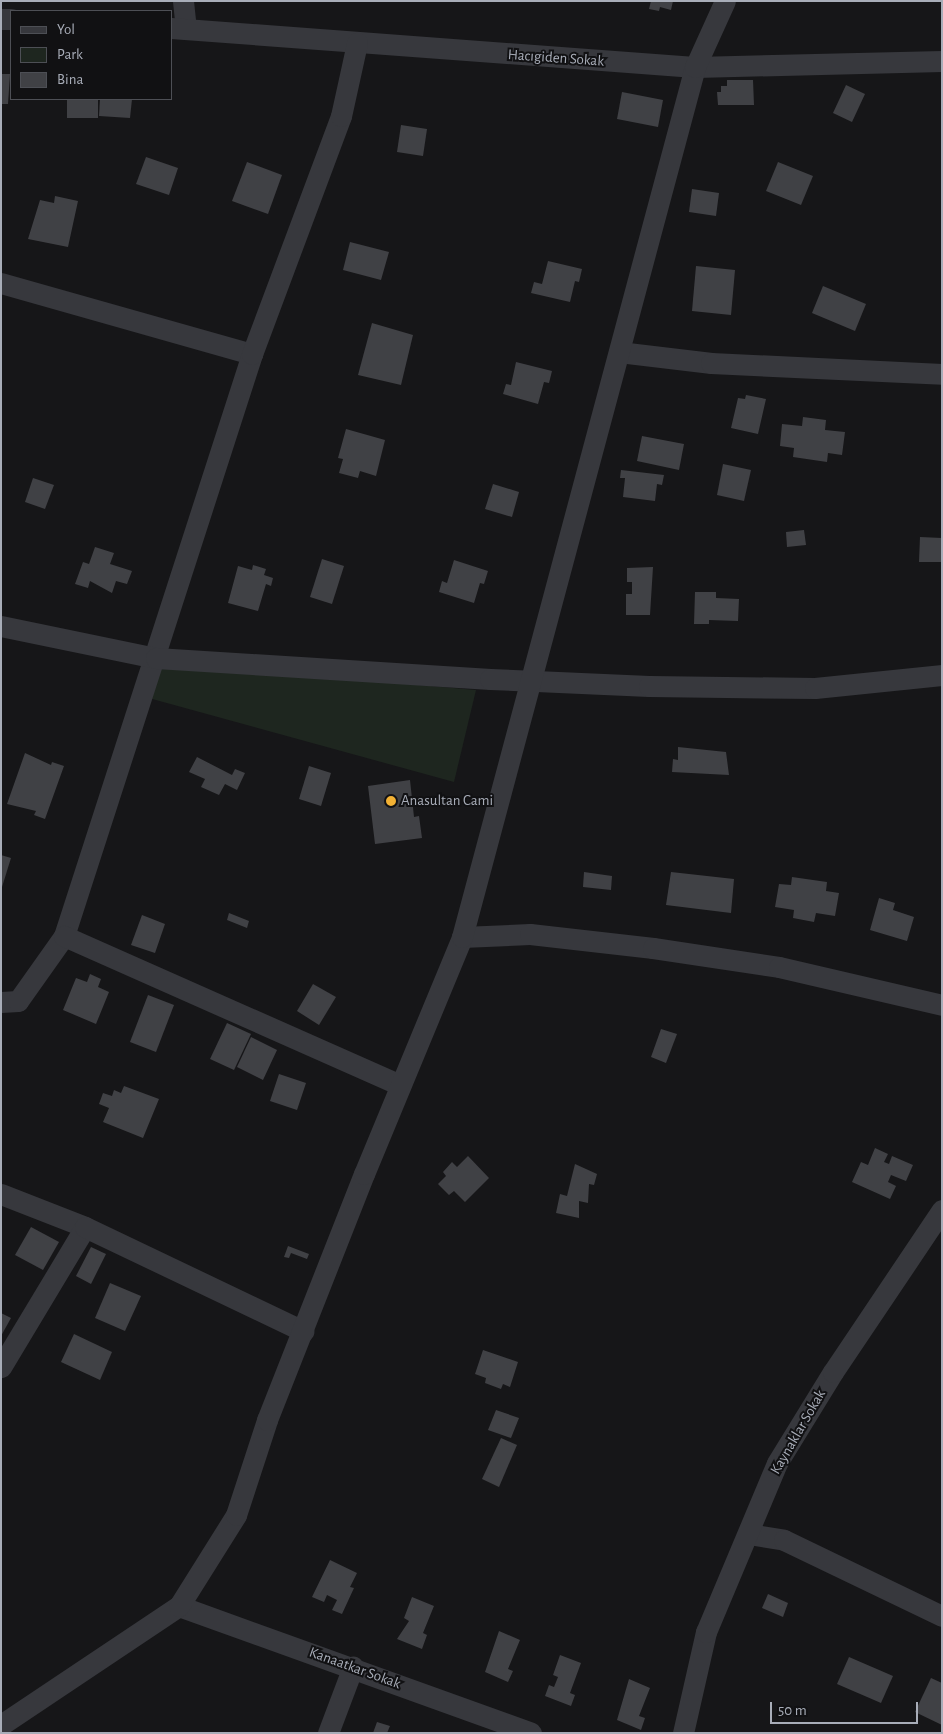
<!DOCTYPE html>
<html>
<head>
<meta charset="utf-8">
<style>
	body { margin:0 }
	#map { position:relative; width:943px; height:1734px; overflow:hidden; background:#161618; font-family:"Alegreya Sans",sans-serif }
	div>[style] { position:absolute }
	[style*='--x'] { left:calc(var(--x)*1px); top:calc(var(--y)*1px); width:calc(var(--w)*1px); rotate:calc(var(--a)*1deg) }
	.green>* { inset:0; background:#1e261f }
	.building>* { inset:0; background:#404145 }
	.minor>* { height:21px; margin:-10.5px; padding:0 10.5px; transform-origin:10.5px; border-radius:10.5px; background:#37383d }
	.dots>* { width:14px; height:14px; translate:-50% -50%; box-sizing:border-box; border:2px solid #111113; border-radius:50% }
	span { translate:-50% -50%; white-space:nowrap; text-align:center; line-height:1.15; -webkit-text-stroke:4px #111113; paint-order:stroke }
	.street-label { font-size:15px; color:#a8adb8 }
	.poi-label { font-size:15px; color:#a8adb8 }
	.left { translate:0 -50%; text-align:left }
	.frame { position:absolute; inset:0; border:2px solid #a8adb8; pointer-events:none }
	.legend { position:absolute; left:10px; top:10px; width:162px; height:90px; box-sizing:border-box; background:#111113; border:1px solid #4d4f55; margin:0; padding:6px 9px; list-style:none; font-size:15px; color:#a8adb8 }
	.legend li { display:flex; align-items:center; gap:10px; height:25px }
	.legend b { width:25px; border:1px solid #4d4f55 }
	.scale { position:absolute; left:770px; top:1702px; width:148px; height:22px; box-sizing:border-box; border:2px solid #a8adb8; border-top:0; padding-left:6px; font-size:15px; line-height:18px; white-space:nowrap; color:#a8adb8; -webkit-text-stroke:4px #111113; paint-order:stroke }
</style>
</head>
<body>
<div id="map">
	<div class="green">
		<div style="clip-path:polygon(166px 663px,476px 690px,454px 782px,145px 697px,155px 670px)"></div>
	</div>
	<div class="building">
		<div style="clip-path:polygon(651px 1px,673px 1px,671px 10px,660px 7px,659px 11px,649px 9px)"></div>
		<div style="clip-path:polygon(1px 74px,10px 74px,8px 104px,1px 104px)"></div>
		<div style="clip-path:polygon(727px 80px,753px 80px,754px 105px,718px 105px,717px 92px,721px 92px,721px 86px,727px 86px)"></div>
		<div style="clip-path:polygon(846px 85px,865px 94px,852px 122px,833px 113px)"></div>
		<div style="clip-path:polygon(622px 92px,663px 100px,658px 127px,617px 119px)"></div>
		<div style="clip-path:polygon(67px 99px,98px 99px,98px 118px,67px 118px)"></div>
		<div style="clip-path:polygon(100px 99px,132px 99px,130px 118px,99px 116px)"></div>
		<div style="clip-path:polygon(401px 125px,427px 129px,423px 156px,397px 152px)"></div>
		<div style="clip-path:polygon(146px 157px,178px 168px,169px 195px,136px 184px)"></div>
		<div style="clip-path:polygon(247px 162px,282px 175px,268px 214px,232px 201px)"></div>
		<div style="clip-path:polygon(778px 162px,813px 176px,801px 205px,766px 191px)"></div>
		<div style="clip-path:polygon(692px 189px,719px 193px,716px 216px,689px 212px)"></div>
		<div style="clip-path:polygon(55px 196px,78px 201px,68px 247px,28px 239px,40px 200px,54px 203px)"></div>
		<div style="clip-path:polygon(350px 242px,389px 252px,381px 280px,343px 270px)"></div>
		<div style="clip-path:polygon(548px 261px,582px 269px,579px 282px,575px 281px,570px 302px,531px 293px,534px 282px,542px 284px)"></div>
		<div style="clip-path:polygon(696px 266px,735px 270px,731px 315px,692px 311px)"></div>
		<div style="clip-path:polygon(823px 286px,866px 304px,855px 331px,812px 313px)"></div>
		<div style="clip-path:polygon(372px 323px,413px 335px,401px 385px,358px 375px)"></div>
		<div style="clip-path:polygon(516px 362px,552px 371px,549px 383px,544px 382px,538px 404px,503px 394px,506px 384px,511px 385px)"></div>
		<div style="clip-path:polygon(746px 395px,766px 399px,758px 434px,731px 428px,738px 398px,745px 399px)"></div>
		<div style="clip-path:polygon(803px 417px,826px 420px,825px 430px,845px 432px,842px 455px,828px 453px,827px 462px,793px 457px,794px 448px,780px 446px,782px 424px,802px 426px)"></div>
		<div style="clip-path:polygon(346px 429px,385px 440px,376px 476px,360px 471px,358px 478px,339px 473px,343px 459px,338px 458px)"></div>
		<div style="clip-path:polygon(642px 436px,684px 444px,679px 470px,637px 461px)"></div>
		<div style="clip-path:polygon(723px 464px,751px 470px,744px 501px,717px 495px)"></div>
		<div style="clip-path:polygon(621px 470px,664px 475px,662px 485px,657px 484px,655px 501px,623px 497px,625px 478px,620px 478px)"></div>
		<div style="clip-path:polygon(33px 478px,54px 485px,45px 509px,25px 502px)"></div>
		<div style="clip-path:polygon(493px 484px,519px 492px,512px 517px,485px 509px)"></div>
		<div style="clip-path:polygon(804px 530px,806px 545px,787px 547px,786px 532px)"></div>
		<div style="clip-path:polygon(920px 537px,942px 538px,942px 562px,919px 562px)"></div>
		<div style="clip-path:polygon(95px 547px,114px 553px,110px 564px,132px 571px,127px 584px,116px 581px,112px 593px,90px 581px,88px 588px,75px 584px,83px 562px,89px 564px)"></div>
		<div style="clip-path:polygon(322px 559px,344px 566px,332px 604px,310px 597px)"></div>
		<div style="clip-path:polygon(454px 560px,488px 571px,484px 584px,480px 583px,474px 603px,439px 592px,442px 581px,447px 583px)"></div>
		<div style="clip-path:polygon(253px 565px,266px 569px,264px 575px,273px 578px,271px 586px,266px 584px,258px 611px,228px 603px,238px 566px,252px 570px)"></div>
		<div style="clip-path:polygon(653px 567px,650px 615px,626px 615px,626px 594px,632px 594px,632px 582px,627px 582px,627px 568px)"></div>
		<div style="clip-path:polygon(695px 592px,716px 592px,716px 598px,739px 599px,738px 621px,709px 620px,709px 624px,694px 624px)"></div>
		<div style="clip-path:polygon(678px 747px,726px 752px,729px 775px,672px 772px,673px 759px,678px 760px)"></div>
		<div style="clip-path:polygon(25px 753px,51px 765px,52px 762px,64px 766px,45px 819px,34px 815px,36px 811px,7px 804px)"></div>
		<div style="clip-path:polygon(197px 757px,232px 775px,235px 769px,245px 773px,237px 790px,225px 784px,219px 795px,201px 787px,205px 779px,189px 772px)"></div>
		<div style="clip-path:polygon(309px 766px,331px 773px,321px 806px,299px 799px)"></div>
		<div style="clip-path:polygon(410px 780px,414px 817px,419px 816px,422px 838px,375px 844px,368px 786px)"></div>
		<div style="clip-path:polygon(1px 855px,11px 858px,2px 887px,1px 886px)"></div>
		<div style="clip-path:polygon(584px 872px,612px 876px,611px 890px,583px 887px)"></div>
		<div style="clip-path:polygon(671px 872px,734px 879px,731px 913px,666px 905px)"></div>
		<div style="clip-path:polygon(792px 877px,827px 882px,826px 891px,839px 893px,835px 916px,816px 913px,814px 922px,793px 918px,794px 910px,775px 907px,779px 884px,791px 885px)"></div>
		<div style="clip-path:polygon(879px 898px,895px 903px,893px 910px,914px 917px,907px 941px,870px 930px)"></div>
		<div style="clip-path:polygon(229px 913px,249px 921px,247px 928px,227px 920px)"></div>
		<div style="clip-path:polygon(142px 915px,165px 924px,155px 953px,131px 945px)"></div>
		<div style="clip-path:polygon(90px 974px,101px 979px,98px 987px,109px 992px,96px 1024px,63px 1010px,76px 978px,87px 982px)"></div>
		<div style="clip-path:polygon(313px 984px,336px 997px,319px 1025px,297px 1011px)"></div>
		<div style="clip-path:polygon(148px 995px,174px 1005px,156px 1052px,130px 1042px)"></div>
		<div style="clip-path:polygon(227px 1023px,251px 1034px,234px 1070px,210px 1059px)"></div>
		<div style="clip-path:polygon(661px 1029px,677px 1034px,666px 1063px,651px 1057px)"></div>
		<div style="clip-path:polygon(251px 1037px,277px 1050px,263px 1080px,237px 1067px)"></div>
		<div style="clip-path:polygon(279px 1074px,306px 1083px,297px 1110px,270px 1101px)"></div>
		<div style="clip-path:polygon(124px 1086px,159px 1099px,143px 1138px,103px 1122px,109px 1108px,99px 1104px,103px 1093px,112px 1096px,114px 1090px,121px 1093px)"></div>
		<div style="clip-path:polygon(875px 1148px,888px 1154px,884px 1162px,889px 1164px,892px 1156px,913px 1165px,906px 1181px,891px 1175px,888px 1182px,896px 1186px,890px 1199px,852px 1182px,861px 1162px,868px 1165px)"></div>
		<div style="clip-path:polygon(468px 1156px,489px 1178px,465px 1202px,454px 1191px,449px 1195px,438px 1184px,446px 1176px,443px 1172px,452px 1162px,457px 1167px)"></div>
		<div style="clip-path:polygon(575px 1164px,597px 1174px,594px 1185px,589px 1184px,588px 1203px,579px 1201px,579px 1218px,556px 1213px,560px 1194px,567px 1196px)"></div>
		<div style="clip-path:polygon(31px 1227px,59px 1242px,43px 1270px,15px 1255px)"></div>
		<div style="clip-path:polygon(288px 1246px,309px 1254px,307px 1259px,291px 1253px,289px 1258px,284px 1257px)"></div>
		<div style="clip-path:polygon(91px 1247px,106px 1254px,91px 1284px,76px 1276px)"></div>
		<div style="clip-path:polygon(110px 1283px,141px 1296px,125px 1331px,95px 1318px)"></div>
		<div style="clip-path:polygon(1px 1313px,11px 1318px,1px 1336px)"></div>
		<div style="clip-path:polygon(74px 1334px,112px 1352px,100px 1380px,61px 1362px)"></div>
		<div style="clip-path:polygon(483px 1350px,518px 1362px,510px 1387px,503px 1384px,501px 1389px,485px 1383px,486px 1378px,475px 1374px)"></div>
		<div style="clip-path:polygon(496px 1410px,519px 1418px,511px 1438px,488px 1430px)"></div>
		<div style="clip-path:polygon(501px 1438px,517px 1445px,499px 1487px,482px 1479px)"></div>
		<div style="clip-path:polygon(330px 1560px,357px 1573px,350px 1587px,354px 1588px,342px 1614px,332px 1610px,337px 1600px,327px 1595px,324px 1602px,312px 1597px)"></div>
		<div style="clip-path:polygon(768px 1594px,788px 1603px,783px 1617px,762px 1608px)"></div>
		<div style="clip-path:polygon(412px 1597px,434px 1606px,423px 1633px,427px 1635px,422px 1649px,397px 1639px,409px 1621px,404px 1618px)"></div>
		<div style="clip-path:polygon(499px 1631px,520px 1640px,508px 1669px,513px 1671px,508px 1682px,485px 1672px)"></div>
		<div style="clip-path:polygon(560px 1655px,581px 1663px,570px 1693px,575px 1695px,571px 1706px,545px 1696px,549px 1685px,554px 1687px,558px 1677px,553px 1675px)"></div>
		<div style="clip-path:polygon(849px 1657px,893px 1676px,881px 1703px,837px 1684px)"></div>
		<div style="clip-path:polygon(931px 1678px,942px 1683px,942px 1725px,915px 1712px)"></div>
		<div style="clip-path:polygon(629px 1679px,650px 1688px,639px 1716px,645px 1718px,641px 1730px,617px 1720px)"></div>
		<div style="clip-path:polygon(377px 1722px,390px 1726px,387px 1733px,373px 1733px)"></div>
	</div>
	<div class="minor">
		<div style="--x:183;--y:1;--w:28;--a:84"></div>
		<div style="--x:1;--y:19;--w:10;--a:0"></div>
		<div style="--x:171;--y:28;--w:525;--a:4.26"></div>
		<div style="--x:695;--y:67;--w:247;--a:-1.4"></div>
		<div style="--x:1;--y:283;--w:261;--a:15.8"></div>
		<div style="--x:252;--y:354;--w:612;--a:107.9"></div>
		<div style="--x:619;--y:352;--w:93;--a:6.8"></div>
		<div style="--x:711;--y:363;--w:231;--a:2.7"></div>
		<div style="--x:252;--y:354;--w:254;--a:-69.5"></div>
		<div style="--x:341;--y:116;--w:75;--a:-77.6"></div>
		<div style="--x:1;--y:626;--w:158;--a:11.7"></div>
		<div style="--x:156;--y:658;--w:335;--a:3.6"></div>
		<div style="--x:490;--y:679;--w:159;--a:2.5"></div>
		<div style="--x:649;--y:686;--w:166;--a:0.7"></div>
		<div style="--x:815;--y:688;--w:128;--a:-5.8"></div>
		<div style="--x:462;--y:937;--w:68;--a:-2.5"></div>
		<div style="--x:530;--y:934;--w:124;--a:6.5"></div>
		<div style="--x:653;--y:948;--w:127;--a:8.6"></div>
		<div style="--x:779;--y:967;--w:167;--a:13.1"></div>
		<div style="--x:1;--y:1002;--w:17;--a:-3"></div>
		<div style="--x:18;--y:1001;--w:80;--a:-54.7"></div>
		<div style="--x:64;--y:936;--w:368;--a:23.9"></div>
		<div style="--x:1;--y:1194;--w:90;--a:21.4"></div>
		<div style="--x:1;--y:1367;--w:163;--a:-59"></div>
		<div style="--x:85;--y:1227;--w:242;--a:25.5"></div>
		<div style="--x:748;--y:1534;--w:36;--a:9"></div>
		<div style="--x:784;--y:1540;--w:175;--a:25.7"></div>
		<div style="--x:179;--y:1606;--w:374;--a:19.8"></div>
		<div style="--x:1;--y:1725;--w:214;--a:-33.8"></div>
		<div style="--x:179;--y:1606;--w:107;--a:-57.9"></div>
		<div style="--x:236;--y:1515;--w:100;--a:-71.9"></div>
		<div style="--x:267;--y:1420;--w:264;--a:-68.5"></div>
		<div style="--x:364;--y:1174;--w:256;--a:-67.5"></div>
		<div style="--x:462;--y:937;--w:901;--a:-75.01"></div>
		<div style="--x:695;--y:67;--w:72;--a:-65.6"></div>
		<div style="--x:328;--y:1733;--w:71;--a:-69.3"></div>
		<div style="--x:683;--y:1733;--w:104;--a:-77.2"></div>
		<div style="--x:706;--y:1632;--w:183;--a:-67.2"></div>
		<div style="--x:777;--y:1463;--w:107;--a:-58.4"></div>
		<div style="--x:833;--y:1372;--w:195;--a:-56.1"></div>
	</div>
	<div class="dots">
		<div style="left:391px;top:801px;background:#f2b134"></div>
	</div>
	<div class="street-label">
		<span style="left:556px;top:58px;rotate:4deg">Hacıgiden Sokak</span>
		<span style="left:798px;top:1432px;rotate:-60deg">Kaynaklar Sokak</span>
		<span style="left:355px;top:1668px;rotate:20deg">Kanaatkar Sokak</span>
	</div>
	<div class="poi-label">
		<span class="left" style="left:401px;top:801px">Anasultan Cami</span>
	</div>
	<div class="frame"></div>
	<ul class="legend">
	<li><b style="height:6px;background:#37383d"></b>Yol</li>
	<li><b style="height:14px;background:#1e261f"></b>Park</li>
	<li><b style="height:14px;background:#404145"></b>Bina</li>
	</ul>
	<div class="scale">50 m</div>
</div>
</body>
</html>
